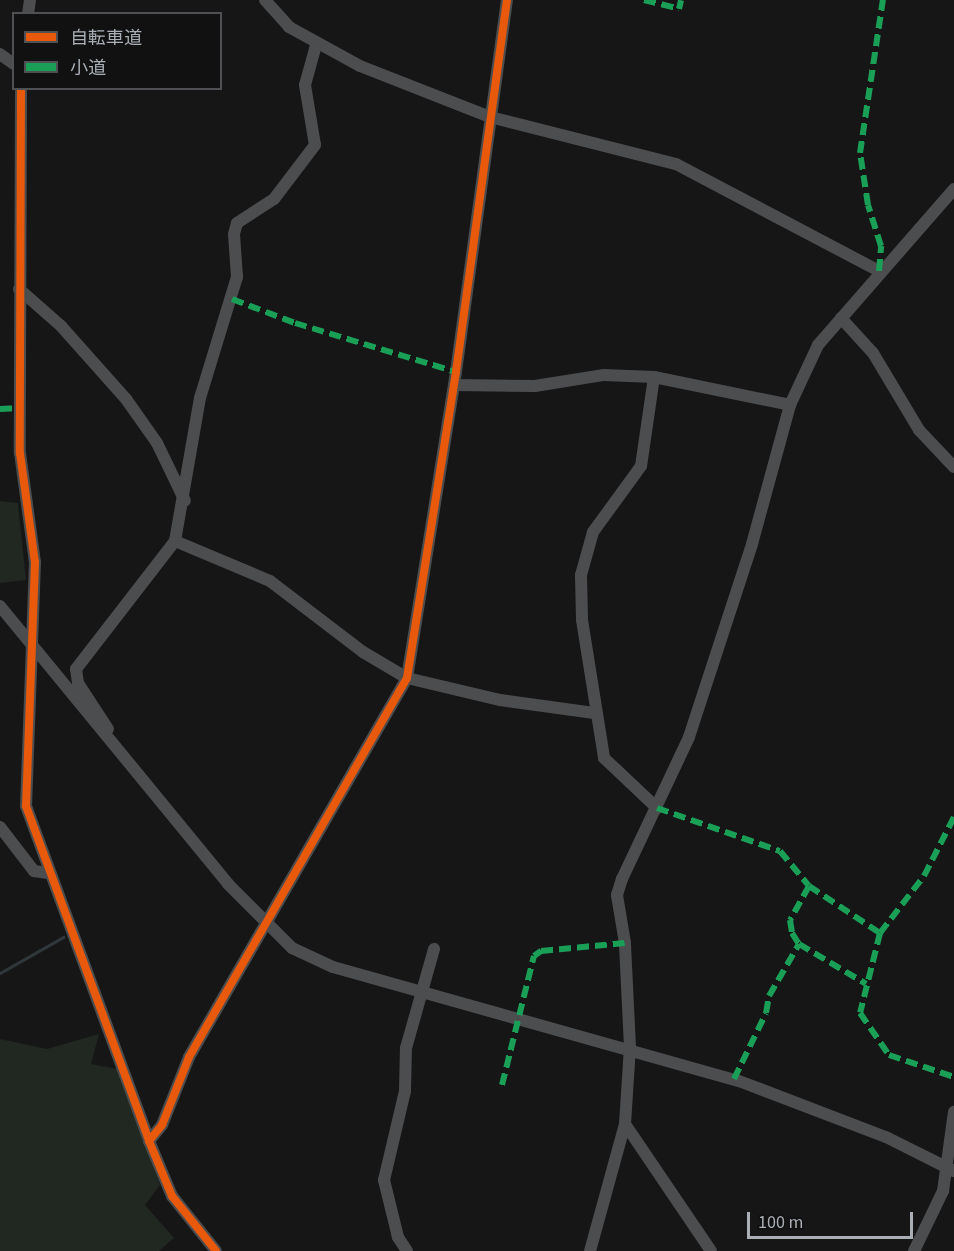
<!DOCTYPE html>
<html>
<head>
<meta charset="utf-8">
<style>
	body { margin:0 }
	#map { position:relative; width:954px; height:1251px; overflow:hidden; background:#161617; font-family:"Source Sans 3","Noto Sans JP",sans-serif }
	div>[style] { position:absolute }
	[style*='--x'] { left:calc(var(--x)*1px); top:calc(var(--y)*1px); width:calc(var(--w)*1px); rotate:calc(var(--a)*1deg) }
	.green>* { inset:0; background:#212721 }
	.stream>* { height:3px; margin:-1.5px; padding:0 1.5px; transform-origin:1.5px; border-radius:1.5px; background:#2f373b }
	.minor>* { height:12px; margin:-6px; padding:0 6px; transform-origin:6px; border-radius:6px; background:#4c4d4f }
	.quiet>* { height:6px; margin-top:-3px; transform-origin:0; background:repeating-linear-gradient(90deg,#1a9f57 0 12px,transparent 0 18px) }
	.cycleway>* { height:8px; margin:-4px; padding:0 4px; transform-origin:4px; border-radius:4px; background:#e8590c }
	span { translate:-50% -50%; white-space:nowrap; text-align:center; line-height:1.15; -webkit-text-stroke:5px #111112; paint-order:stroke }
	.legend { position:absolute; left:12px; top:12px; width:210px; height:78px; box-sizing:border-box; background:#111112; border:2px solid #4e5054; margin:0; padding:8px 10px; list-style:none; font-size:18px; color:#aaafb6 }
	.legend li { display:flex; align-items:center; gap:12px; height:30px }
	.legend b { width:30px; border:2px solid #4e5054 }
	.scale { position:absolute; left:747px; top:1212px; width:166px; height:27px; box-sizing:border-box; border:3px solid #aaafb6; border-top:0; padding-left:8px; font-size:18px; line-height:21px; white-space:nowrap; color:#aaafb6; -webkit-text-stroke:4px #111112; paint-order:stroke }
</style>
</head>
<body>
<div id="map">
	<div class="green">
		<div style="clip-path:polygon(0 501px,18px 503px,26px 580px,0 583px)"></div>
		<div style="clip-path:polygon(99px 1034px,91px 1064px,118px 1069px,160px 1185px,145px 1205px,174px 1238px,159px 1251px,0 1251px,0 1039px,47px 1049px)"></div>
	</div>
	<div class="stream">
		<div style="--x:0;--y:973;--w:73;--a:-29.7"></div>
	</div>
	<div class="minor">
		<div style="--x:265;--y:0;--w:36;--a:48"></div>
		<div style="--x:289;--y:27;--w:81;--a:28.8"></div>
		<div style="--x:360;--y:66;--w:140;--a:21.4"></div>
		<div style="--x:490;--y:117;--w:192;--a:14.2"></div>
		<div style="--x:676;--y:164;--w:229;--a:27.8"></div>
		<div style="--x:28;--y:14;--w:14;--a:-82"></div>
		<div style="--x:0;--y:54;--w:17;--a:36"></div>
		<div style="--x:21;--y:88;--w:365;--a:90.2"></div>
		<div style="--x:20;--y:453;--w:110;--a:82.2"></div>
		<div style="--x:35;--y:562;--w:244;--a:92.1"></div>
		<div style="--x:26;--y:806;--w:357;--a:69.8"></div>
		<div style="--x:149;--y:1141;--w:60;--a:67.3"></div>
		<div style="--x:172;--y:1196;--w:70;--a:51.3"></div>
		<div style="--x:19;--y:289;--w:56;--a:41.4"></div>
		<div style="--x:61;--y:326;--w:98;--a:48.3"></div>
		<div style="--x:126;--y:399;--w:54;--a:54.8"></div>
		<div style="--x:157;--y:443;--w:64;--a:64.2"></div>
		<div style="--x:841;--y:318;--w:47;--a:47.6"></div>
		<div style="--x:873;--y:353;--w:90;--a:59.1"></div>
		<div style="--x:919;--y:430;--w:51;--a:46.6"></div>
		<div style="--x:654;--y:377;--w:90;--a:98.3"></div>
		<div style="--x:641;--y:466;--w:82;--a:126"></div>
		<div style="--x:593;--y:532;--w:45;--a:105.6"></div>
		<div style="--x:581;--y:575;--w:45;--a:88.7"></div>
		<div style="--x:582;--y:620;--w:140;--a:80.9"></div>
		<div style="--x:604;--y:758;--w:73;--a:43.3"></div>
		<div style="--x:454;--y:385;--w:81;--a:0.7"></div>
		<div style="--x:535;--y:386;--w:70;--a:-9.1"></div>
		<div style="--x:604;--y:375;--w:50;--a:2.3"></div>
		<div style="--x:654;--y:377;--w:139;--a:11.6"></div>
		<div style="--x:175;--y:541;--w:103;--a:22.8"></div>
		<div style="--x:270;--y:581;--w:117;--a:37.4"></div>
		<div style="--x:363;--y:652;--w:51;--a:30.6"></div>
		<div style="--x:407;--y:678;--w:96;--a:13.3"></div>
		<div style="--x:500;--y:700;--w:95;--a:7.9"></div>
		<div style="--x:0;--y:606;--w:360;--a:50.6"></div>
		<div style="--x:228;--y:884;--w:91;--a:45"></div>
		<div style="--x:292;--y:948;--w:45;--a:24.9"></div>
		<div style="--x:333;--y:967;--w:422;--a:15.7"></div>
		<div style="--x:739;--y:1081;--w:157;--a:20.9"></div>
		<div style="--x:886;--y:1137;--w:76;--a:26.6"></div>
		<div style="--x:108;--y:729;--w:55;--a:-123.1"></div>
		<div style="--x:78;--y:683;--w:14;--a:-98"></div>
		<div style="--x:76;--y:669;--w:162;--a:-52.3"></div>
		<div style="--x:175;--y:541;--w:145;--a:-80.1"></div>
		<div style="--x:200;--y:398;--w:127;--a:-73"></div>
		<div style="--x:237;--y:277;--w:43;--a:-94"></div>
		<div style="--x:234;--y:234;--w:11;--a:-75"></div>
		<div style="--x:237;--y:223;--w:44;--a:-33"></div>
		<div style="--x:274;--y:199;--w:68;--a:-52.8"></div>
		<div style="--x:315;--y:145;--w:61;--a:-99.5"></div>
		<div style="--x:305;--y:85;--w:41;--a:-74.6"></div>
		<div style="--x:0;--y:827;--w:56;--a:52.3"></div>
		<div style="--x:34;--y:871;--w:14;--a:8"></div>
		<div style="--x:625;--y:1124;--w:153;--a:55.9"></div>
		<div style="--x:149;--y:1141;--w:21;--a:-51"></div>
		<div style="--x:162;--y:1125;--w:73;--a:-68.3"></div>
		<div style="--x:189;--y:1057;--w:437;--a:-60.1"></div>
		<div style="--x:407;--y:678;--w:310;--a:-80.9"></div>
		<div style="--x:456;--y:372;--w:375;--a:-82.2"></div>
		<div style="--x:407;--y:1251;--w:17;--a:-123"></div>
		<div style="--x:398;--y:1237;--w:59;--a:-103.8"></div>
		<div style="--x:384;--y:1180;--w:91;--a:-76.7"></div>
		<div style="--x:405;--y:1091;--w:43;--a:-88.7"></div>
		<div style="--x:406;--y:1048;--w:103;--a:-74.2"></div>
		<div style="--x:590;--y:1251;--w:132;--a:-74.6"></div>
		<div style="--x:625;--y:1124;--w:77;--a:-86.3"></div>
		<div style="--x:630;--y:1047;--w:104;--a:-92.8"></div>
		<div style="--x:625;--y:943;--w:49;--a:-99.5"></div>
		<div style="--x:617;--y:895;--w:17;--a:-73"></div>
		<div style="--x:622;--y:879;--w:157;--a:-64.7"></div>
		<div style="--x:689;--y:737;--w:203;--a:-71.9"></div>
		<div style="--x:752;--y:544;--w:144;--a:-74.7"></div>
		<div style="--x:790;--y:405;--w:66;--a:-65"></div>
		<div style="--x:818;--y:345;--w:207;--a:-48.9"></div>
		<div style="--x:914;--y:1251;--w:67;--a:-64.2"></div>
		<div style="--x:943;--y:1191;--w:80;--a:-82.1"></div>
	</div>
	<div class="quiet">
		<div style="--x:644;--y:0;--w:36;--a:14"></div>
		<div style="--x:679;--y:9;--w:9;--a:-77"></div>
		<div style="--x:879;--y:271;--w:25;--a:-85"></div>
		<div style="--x:881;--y:246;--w:43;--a:-107.6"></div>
		<div style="--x:868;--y:205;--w:53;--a:-98.7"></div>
		<div style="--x:860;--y:153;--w:155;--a:-81.5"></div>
		<div style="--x:232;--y:299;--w:67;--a:20.9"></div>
		<div style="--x:295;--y:323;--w:168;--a:16.9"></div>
		<div style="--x:0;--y:409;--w:20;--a:-3"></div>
		<div style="--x:657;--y:808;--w:130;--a:19.3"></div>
		<div style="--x:780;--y:851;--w:45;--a:50.4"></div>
		<div style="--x:809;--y:886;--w:39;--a:119"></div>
		<div style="--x:790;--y:920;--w:13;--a:81"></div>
		<div style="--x:792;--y:933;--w:13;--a:58"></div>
		<div style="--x:799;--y:944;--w:78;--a:30.8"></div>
		<div style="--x:809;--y:886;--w:85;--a:33.5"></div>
		<div style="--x:880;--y:933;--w:72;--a:-52.3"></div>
		<div style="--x:924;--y:876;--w:66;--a:-63"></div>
		<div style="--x:880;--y:933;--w:82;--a:104"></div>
		<div style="--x:860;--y:1013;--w:51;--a:55.4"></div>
		<div style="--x:889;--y:1055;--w:69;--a:18.7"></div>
		<div style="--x:734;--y:1079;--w:73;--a:-64.1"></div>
		<div style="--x:766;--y:1013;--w:17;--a:-80"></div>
		<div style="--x:769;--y:996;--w:60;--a:-60"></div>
		<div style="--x:502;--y:1085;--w:133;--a:-76.1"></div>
		<div style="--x:534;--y:956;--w:9;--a:-36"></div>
		<div style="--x:541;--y:951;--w:84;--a:-5.4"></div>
	</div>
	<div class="cycleway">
		<div style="--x:21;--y:88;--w:365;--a:90.2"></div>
		<div style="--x:20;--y:453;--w:110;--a:82.2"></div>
		<div style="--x:35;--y:562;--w:244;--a:92.1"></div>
		<div style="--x:26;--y:806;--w:357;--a:69.8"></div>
		<div style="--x:149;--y:1141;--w:60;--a:67.3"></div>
		<div style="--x:172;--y:1196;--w:70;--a:51.3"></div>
		<div style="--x:149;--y:1141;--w:21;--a:-51"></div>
		<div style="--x:162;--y:1125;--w:73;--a:-68.3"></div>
		<div style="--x:189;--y:1057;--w:437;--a:-60.1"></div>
		<div style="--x:407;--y:678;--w:310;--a:-80.9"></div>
		<div style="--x:456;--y:372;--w:375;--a:-82.2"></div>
	</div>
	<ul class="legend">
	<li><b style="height:8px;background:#e8590c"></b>自転車道</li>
	<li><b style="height:8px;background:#1a9f57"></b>小道</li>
	</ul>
	<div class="scale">100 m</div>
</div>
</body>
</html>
